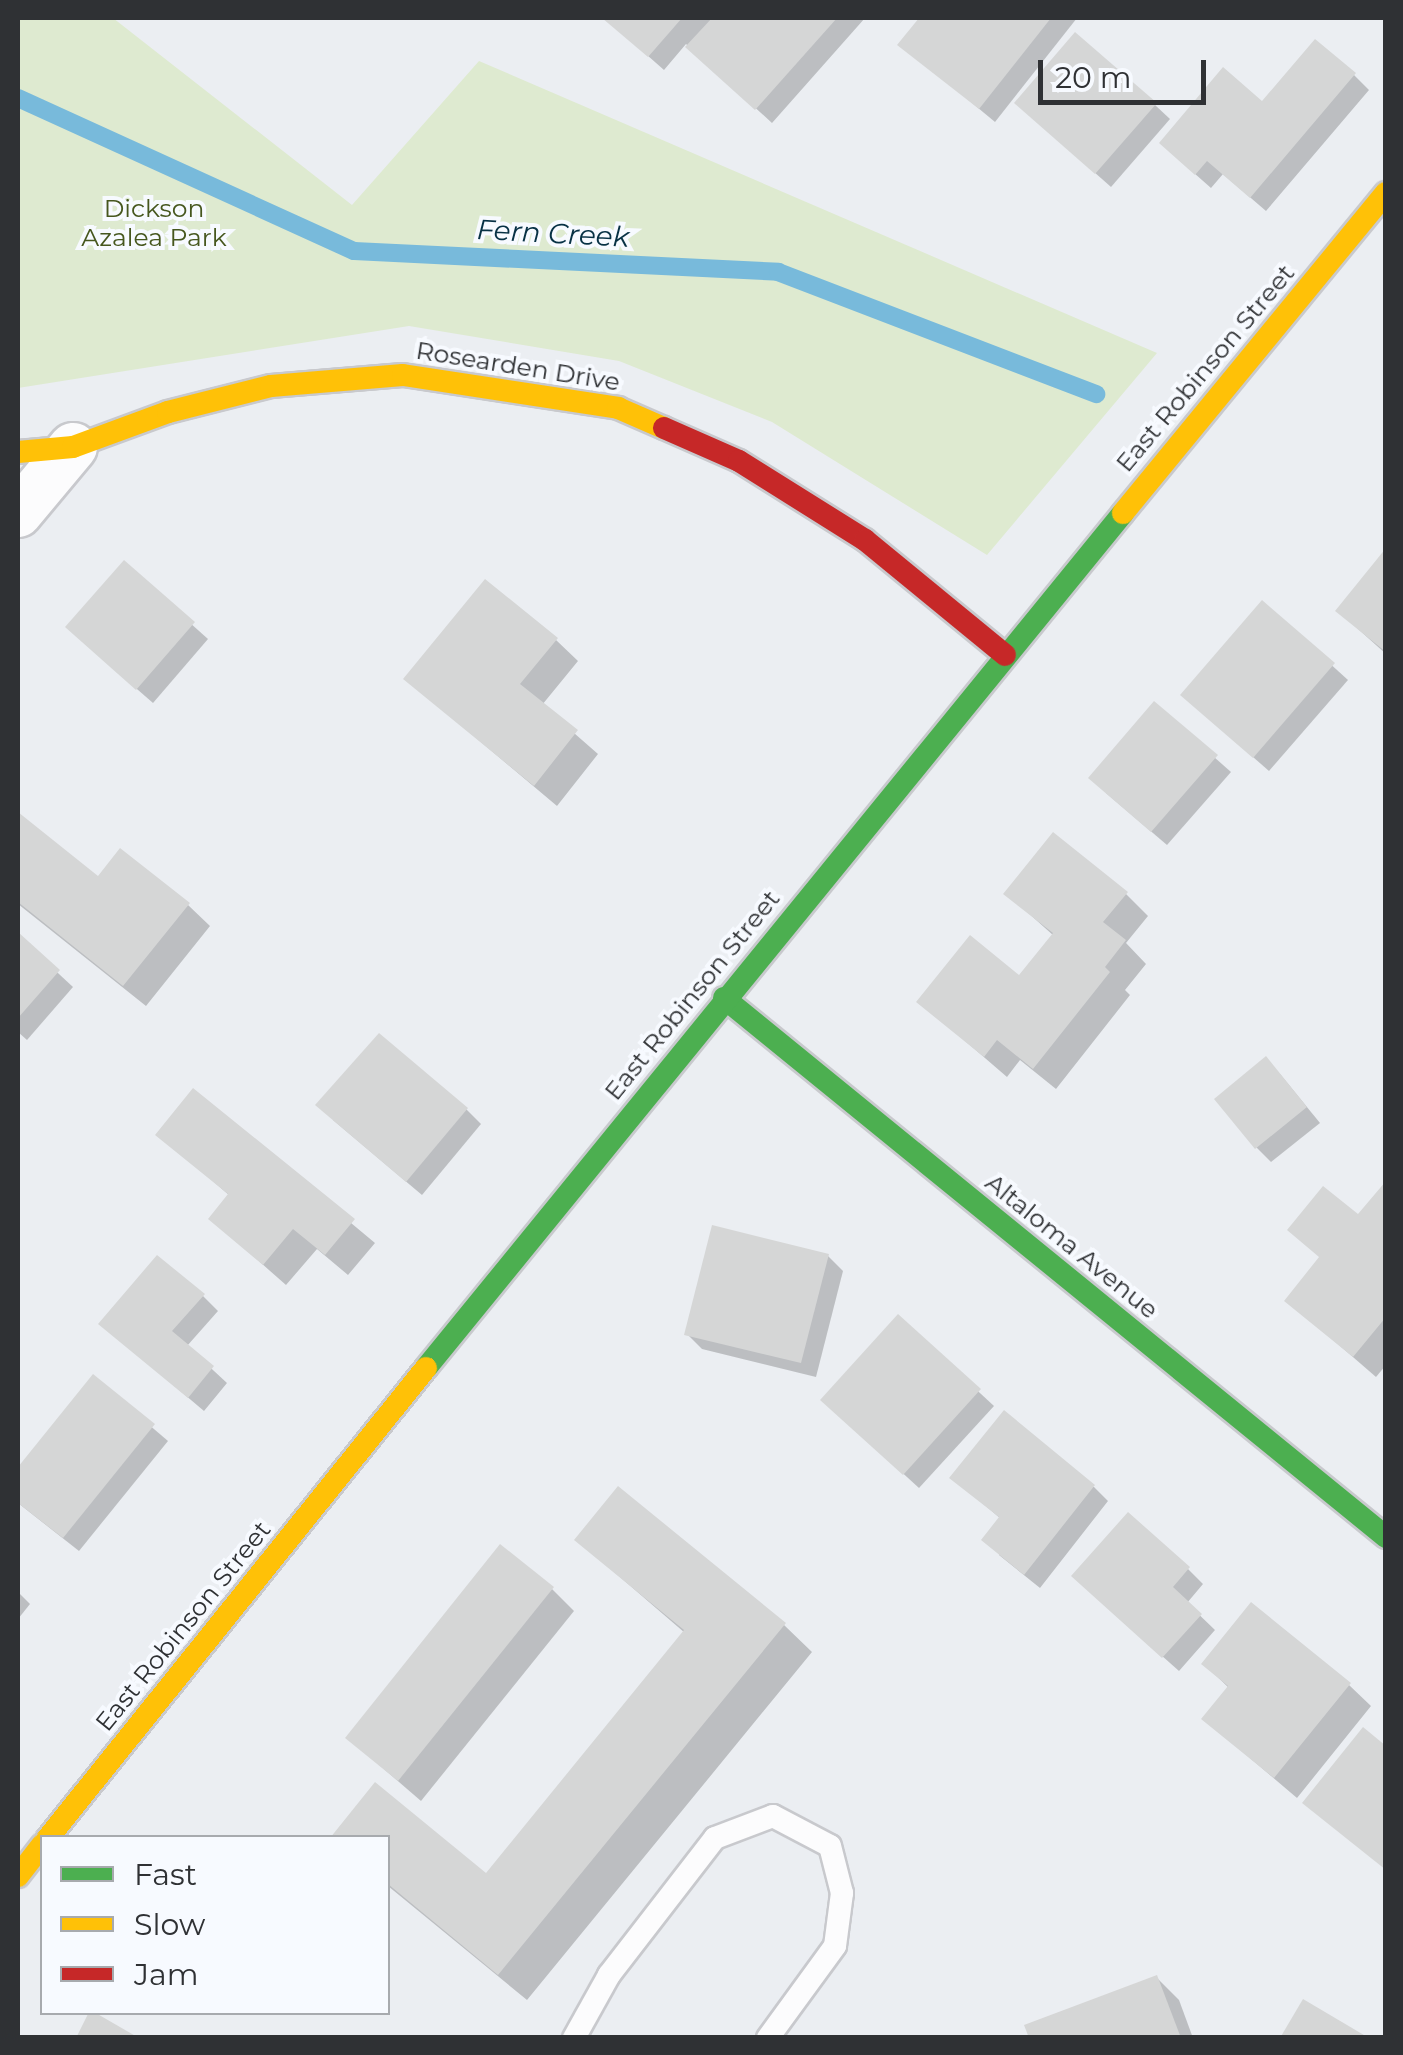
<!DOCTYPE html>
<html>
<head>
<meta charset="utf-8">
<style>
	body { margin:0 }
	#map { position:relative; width:1403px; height:2055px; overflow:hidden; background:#ebeef2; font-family:Montserrat,sans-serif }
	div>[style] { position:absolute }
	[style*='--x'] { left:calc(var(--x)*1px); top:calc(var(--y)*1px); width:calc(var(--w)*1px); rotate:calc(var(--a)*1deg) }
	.green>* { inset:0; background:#deead0 }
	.shadow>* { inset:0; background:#0003 }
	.stream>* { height:18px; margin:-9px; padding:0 9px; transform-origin:9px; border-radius:9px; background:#78badb }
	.building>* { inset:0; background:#d5d6d6 }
	.roads { filter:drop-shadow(2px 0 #c8c9cd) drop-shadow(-2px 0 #c8c9cd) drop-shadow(0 2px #c8c9cd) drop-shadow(0 -2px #c8c9cd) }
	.lane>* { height:22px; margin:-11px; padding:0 11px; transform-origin:11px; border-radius:11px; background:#fcfcfd }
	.street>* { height:48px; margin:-24px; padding:0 24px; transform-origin:24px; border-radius:24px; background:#fcfcfd }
	.fast>* { height:22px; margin:-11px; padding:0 11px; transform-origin:11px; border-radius:11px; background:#4caf50 }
	.slow>* { height:22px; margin:-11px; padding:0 11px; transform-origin:11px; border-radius:11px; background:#ffc107 }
	.jam>* { height:22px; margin:-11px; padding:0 11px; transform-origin:11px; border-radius:11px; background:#c62828 }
	span { translate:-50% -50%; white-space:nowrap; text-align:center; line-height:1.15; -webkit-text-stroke:8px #f7faff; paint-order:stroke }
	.park-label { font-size:25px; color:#46571e }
	.street-label { font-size:25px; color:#2f3134 }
	.water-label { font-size:28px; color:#073144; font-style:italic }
	.frame { position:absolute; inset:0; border:20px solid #2f3134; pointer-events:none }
	.legend { position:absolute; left:40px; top:1835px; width:350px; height:180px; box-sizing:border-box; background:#f7faff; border:2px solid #a7aaae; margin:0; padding:12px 18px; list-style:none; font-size:30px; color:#2f3134 }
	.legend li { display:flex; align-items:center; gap:20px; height:50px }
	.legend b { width:50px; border:2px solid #a7aaae }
	.scale { position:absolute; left:1038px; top:60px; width:168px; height:45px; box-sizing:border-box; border:5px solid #2f3134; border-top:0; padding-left:12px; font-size:30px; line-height:35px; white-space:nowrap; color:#2f3134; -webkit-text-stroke:8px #f7faff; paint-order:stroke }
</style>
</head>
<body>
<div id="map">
	<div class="green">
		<div style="clip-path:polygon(18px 18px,113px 18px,352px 205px,479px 61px,1157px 353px,987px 555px,772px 422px,619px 361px,409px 326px,18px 388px)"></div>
	</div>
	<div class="shadow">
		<div style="clip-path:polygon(605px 18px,865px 18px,772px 123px,686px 44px,664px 70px)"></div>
		<div style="clip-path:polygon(922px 18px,1077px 18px,995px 122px,901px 44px)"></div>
		<div style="clip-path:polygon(1354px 75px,1369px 90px,1266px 211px,1223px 174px,1211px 188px,1177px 158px,1262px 104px)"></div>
		<div style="clip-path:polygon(1155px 105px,1170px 119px,1111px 187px,1032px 117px)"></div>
		<div style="clip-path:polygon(1386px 552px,1386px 654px,1338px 611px)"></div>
		<div style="clip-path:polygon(124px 564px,208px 639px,153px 703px,83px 642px)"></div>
		<div style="clip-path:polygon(1263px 603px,1348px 680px,1269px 771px,1198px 709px)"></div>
		<div style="clip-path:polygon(556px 640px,578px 661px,542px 705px,598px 754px,557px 806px,406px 679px)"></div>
		<div style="clip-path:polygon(1154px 704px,1231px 772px,1167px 845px,1106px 793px)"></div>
		<div style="clip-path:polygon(18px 815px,98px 880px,188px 905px,210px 926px,146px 1006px,18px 904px)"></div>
		<div style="clip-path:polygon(1007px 894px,1126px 894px,1148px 916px,1126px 943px,1146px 964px,1125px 990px,1130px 995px,1056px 1089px,1020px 1060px,1007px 1077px,920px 1002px,1019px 979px,1054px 936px)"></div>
		<div style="clip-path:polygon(18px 936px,73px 987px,27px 1040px,18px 1032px)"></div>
		<div style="clip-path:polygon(1280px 1074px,1320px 1123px,1271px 1162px,1256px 1147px)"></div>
		<div style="clip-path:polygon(194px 1092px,375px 1243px,348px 1275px,317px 1249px,286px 1285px,211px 1219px,230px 1196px,159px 1134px)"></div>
		<div style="clip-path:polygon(466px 1109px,481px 1124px,422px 1195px,333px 1120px)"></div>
		<div style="clip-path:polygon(1386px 1185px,1386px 1365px,1376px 1377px,1287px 1300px)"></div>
		<div style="clip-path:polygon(828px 1256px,843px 1271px,816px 1377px,702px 1349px,687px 1334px)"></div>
		<div style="clip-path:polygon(203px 1296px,218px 1311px,187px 1346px,227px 1383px,204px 1411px,101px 1324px)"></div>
		<div style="clip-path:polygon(899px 1318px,994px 1406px,919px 1488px,839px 1415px)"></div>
		<div style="clip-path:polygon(93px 1377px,168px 1441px,79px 1551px,18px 1503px,18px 1471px)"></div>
		<div style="clip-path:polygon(953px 1478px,1094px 1487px,1108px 1501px,1040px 1588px,999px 1555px,1001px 1519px)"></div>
		<div style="clip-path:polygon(577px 1540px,784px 1625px,812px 1652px,527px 2000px,388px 1886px,388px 1838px,376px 1786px,486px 1876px,685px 1633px)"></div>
		<div style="clip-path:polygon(1188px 1569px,1203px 1584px,1187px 1603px,1215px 1630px,1179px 1671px,1089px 1591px)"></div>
		<div style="clip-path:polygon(552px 1589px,574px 1611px,421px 1801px,348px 1738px)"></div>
		<div style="clip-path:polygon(18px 1592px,30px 1604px,18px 1619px)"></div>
		<div style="clip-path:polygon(1204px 1664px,1349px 1685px,1371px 1706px,1297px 1798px,1204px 1719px,1230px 1689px)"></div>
		<div style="clip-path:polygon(1157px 1978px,1179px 2000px,1193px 2038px,1032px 2038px)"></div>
	</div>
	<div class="stream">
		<div style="--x:18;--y:98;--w:369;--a:24.5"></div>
		<div style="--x:354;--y:251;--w:425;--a:2.8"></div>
		<div style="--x:778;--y:272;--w:341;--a:21"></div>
	</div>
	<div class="building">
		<div style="clip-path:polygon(602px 18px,682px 18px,648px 57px)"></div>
		<div style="clip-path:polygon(712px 18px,837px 18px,755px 110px,685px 47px)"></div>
		<div style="clip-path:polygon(919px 18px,1051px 18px,979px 109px,897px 45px)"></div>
		<div style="clip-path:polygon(1075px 32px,1157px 103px,1095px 174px,1014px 103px)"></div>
		<div style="clip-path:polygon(1315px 39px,1356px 73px,1250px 198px,1207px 161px,1195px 175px,1159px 143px,1223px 67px,1262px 101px)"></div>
		<div style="clip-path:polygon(1386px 548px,1386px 652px,1335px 611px)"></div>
		<div style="clip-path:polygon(124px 560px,195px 622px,136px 690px,65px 627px)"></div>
		<div style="clip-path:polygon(485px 579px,558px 638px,520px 684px,578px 730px,534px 786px,403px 679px)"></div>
		<div style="clip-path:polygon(1262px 600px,1335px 663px,1253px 758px,1180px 695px)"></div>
		<div style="clip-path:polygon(1154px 701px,1218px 755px,1151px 832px,1088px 778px)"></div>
		<div style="clip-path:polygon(18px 812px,98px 876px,120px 848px,190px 903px,123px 986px,18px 902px)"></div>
		<div style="clip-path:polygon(1053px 832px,1128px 892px,1103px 922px,1126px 940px,1105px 967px,1110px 972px,1033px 1069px,997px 1040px,984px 1057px,916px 1002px,970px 935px,1019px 975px,1053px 933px,1003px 894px)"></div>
		<div style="clip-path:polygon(18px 932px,60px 970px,18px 1018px)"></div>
		<div style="clip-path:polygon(379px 1033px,468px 1108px,406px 1182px,315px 1105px)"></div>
		<div style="clip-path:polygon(1266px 1056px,1307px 1107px,1255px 1149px,1214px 1099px)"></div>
		<div style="clip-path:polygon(193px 1088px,355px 1219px,325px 1255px,293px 1229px,263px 1265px,208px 1219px,228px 1194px,155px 1135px)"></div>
		<div style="clip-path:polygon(1386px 1181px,1386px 1317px,1353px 1357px,1284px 1301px,1319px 1257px,1287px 1230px,1323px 1186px,1358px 1214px)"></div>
		<div style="clip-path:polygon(712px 1225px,829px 1254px,801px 1363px,684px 1335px)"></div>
		<div style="clip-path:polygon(157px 1255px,205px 1294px,172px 1331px,214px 1366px,188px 1398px,98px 1324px)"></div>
		<div style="clip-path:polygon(898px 1314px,981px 1389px,903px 1475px,820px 1400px)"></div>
		<div style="clip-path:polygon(93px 1374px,155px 1424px,63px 1538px,18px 1503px,18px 1467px)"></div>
		<div style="clip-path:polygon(1004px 1410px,1095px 1485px,1024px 1575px,981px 1540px,999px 1517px,949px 1478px)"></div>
		<div style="clip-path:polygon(618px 1486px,786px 1623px,498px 1975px,388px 1884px,388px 1838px,330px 1838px,375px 1782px,486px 1873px,684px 1630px,574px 1540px)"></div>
		<div style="clip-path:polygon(1128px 1512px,1190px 1567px,1173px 1587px,1202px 1614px,1162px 1658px,1071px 1576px)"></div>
		<div style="clip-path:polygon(500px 1544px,554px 1587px,398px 1781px,345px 1738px)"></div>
		<div style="clip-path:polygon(1251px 1602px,1351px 1683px,1274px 1778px,1201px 1719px,1228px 1686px,1201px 1664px)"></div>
		<div style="clip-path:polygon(1363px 1727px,1386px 1746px,1386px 1870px,1302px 1803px)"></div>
		<div style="clip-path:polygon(1157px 1975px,1181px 2038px,1029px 2038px,1024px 2025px)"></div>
		<div style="clip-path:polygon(1303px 1999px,1369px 2038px,1280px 2038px)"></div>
		<div style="clip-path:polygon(89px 2012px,94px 2012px,139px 2038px,76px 2038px)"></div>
	</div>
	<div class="roads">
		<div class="lane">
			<div style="--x:574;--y:2038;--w:72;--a:-60.9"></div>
			<div style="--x:609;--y:1975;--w:173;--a:-52.3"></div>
			<div style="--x:715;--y:1838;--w:62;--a:-20.8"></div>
			<div style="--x:773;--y:1816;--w:64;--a:27.8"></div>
			<div style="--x:830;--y:1846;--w:49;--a:75.7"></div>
			<div style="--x:842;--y:1893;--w:53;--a:97.5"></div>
			<div style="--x:835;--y:1946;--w:114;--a:126.1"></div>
		</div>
		<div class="street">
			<div style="--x:18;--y:513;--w:86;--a:-50.2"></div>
		</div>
		<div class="fast">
			<div style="--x:724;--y:998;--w:854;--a:39.15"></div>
			<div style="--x:426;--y:1368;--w:1103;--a:-50.81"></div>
		</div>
		<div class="slow">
			<div style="--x:18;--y:452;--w:55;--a:-5.2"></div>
			<div style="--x:73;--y:447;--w:101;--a:-20.2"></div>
			<div style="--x:168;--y:412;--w:106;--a:-14.2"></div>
			<div style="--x:271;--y:386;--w:132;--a:-4.8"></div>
			<div style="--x:403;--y:375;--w:218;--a:8.7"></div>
			<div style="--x:618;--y:408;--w:50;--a:23.5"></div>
			<div style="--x:1123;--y:513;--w:414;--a:-50.6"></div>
			<div style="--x:48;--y:1838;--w:603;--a:-51.19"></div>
			<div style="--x:18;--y:1876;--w:39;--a:-52"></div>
		</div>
		<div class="jam">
			<div style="--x:664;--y:428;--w:82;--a:23.7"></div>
			<div style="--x:739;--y:461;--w:149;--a:32.1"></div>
			<div style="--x:865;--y:540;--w:181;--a:39.4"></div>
		</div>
	</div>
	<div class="park-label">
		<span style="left:154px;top:223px">Dickson<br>Azalea Park</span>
	</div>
	<div class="street-label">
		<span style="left:518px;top:366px;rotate:9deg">Rosearden Drive</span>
		<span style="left:1205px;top:368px;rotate:-50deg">East Robinson Street</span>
		<span style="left:692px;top:995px;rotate:-51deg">East Robinson Street</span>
		<span style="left:1072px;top:1246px;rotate:39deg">Altaloma Avenue</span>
		<span style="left:183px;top:1626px;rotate:-51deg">East Robinson Street</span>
	</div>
	<div class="water-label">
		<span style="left:553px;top:233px;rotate:3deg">Fern Creek</span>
	</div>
	<div class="frame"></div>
	<ul class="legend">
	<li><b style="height:12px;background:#4caf50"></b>Fast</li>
	<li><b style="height:12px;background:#ffc107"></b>Slow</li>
	<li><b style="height:12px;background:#c62828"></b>Jam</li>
	</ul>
	<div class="scale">20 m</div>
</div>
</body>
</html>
